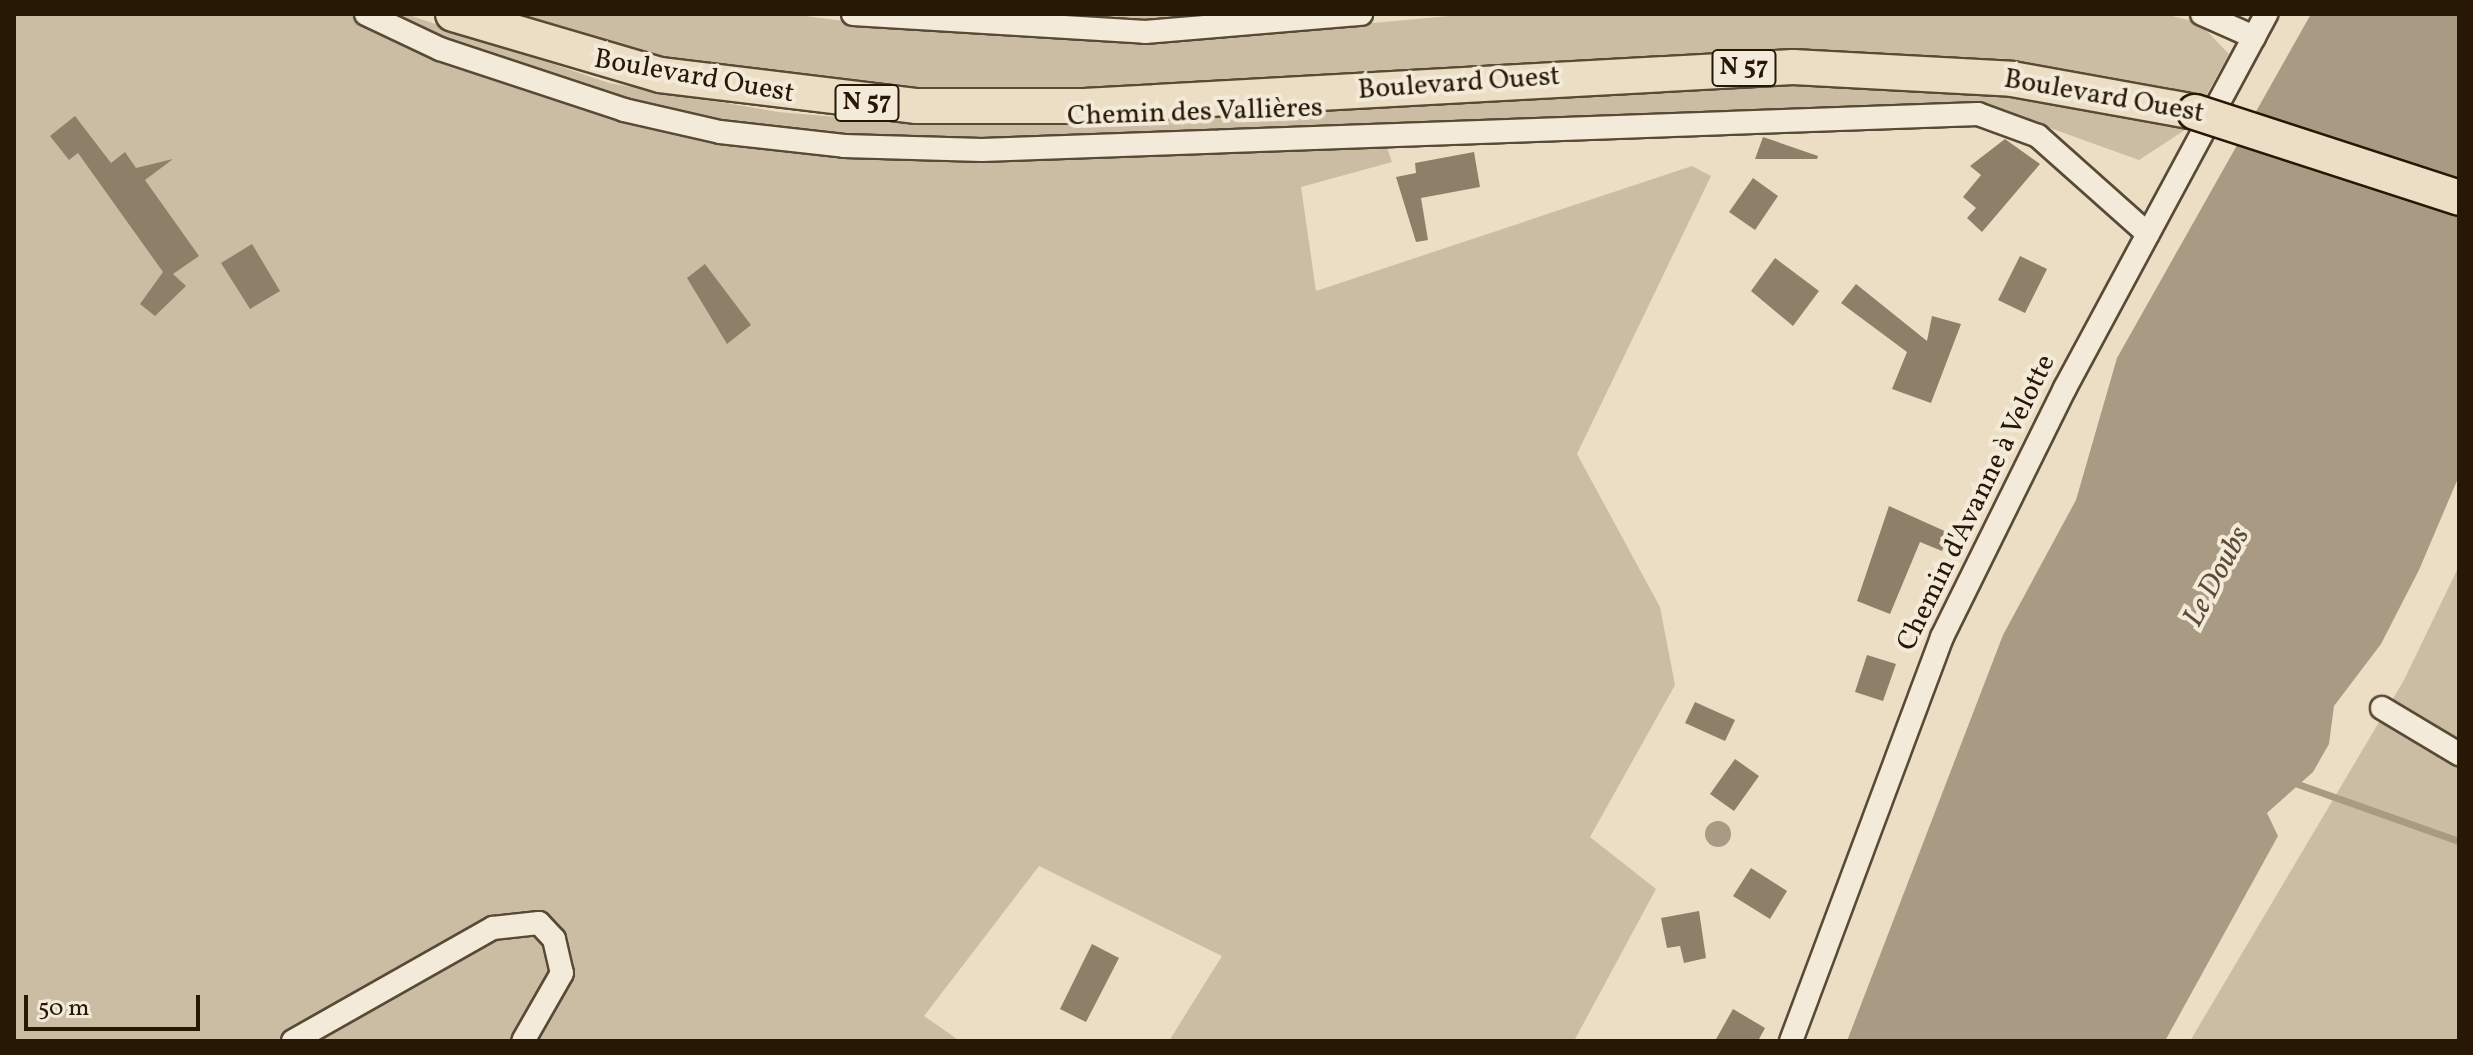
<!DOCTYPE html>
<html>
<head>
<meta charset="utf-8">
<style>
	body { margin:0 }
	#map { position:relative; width:2473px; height:1055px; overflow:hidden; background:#ecdec4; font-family:Vollkorn,serif }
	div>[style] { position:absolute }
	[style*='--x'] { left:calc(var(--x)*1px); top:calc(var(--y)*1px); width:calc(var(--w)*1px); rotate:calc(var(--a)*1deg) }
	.green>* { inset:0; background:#cbbca4 }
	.water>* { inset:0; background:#a99b83 }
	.round { border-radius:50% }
	.stream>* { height:7px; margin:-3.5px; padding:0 3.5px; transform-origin:3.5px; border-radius:3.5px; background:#a99b83 }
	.building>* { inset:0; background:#8d7f68 }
	.roads { filter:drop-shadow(2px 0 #584a35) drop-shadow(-2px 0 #584a35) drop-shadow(0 2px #584a35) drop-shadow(0 -2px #584a35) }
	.minor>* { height:22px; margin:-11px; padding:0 11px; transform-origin:11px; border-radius:11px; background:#f3ead9 }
	.primary>* { height:34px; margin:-17px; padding:0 17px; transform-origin:17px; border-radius:17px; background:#ecdec4 }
	.bridges { filter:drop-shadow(2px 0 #271805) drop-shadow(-2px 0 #271805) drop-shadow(0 2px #271805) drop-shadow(0 -2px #271805) }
	.primary-bridge>* { height:34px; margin:-17px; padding:0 17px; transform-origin:17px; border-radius:17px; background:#ecdec4 }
	span { translate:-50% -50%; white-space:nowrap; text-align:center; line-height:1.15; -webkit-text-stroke:8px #f3ead9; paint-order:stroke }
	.shield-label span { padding:2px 6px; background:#f3ead9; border:2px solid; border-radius:6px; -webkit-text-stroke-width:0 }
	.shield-label { font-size:26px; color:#271805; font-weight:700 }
	.street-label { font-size:28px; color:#271805 }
	.water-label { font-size:30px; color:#5b4c37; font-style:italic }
	.frame { position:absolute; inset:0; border:16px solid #271805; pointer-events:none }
	.scale { position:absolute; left:24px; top:995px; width:176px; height:36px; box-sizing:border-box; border:4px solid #271805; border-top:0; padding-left:10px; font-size:24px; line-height:28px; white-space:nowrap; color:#271805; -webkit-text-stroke:6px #f3ead9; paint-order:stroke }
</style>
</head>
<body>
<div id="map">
	<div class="green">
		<div style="clip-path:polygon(14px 14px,346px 14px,481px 74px,597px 113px,772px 151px,993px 160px,1386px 145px,1392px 162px,1301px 187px,1316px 291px,1692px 166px,1711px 176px,1577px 454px,1660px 607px,1675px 685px,1590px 837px,1656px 889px,1574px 1041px,1169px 1041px,1222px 956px,1039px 866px,924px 1016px,960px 1041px,14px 1041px)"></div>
		<div style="clip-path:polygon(380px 14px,406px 14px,609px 83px,778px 112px,909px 123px,1067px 124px,1725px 83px,1856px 82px,2033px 95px,2191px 126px,2139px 160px,1992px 107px,904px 142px,727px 126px,564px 84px)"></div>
		<div style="clip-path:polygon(503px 14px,790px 14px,907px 29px,1147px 44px,1471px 14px,2163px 14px,2198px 22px,2229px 54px,2203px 101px,2054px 68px,1901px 54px,1737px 52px,1062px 90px,920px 90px,778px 79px,622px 50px)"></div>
		<div style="clip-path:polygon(1010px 14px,1212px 14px,1136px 21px)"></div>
		<div style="clip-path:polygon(2459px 566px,2459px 1041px,2190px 1041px,2404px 680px)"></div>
	</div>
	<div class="water">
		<div style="clip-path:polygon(2311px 14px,2459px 14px,2459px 476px,2419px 570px,2381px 644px,2334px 706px,2329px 744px,2313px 772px,2267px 813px,2278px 836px,2165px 1041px,1847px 1041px,2003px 635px,2076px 500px,2117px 358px)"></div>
		<div class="round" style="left:1705px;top:821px;width:26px;height:26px"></div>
	</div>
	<div class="stream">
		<div style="--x:2292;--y:782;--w:177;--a:19.5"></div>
	</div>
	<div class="building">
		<div style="clip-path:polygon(75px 116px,111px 163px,125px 152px,136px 168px,173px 159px,145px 180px,199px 256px,173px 274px,186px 286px,155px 316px,140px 304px,163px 272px,78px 153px,69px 160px,50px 136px)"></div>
		<div style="clip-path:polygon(1763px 137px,1818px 156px,1817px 159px,1755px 159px)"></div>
		<div style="clip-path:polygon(2005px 139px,2040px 164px,1982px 232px,1967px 218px,1976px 208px,1963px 197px,1981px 175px,1970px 166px)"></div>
		<div style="clip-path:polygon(1474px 152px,1480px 187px,1421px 198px,1428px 240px,1416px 242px,1396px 177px,1416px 173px,1415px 163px)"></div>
		<div style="clip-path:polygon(1753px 178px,1778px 196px,1755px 230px,1729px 212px)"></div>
		<div style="clip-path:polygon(252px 244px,280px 291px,250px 309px,221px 263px)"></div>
		<div style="clip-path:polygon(2020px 256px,2047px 269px,2025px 313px,1998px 300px)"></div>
		<div style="clip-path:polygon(1775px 258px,1819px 291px,1793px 326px,1751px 291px)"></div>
		<div style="clip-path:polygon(705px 264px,751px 325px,727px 344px,687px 278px)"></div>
		<div style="clip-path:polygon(1856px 284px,1927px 341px,1932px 316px,1961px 324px,1931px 403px,1892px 389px,1907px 352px,1841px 303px)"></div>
		<div style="clip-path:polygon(1889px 506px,1949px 533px,1942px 551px,1920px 542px,1890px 614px,1857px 601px)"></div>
		<div style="clip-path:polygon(1867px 655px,1896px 664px,1883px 701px,1855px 692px)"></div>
		<div style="clip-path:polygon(1695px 702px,1735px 720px,1725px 741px,1685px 723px)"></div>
		<div style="clip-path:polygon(1735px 759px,1759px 776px,1734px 811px,1710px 794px)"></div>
		<div style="clip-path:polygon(1751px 868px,1787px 891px,1770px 919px,1733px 896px)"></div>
		<div style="clip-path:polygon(1699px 911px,1706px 958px,1684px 963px,1680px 946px,1667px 948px,1661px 918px)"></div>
		<div style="clip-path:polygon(1092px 944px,1119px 958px,1086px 1022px,1060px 1009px)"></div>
		<div style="clip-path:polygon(1733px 1009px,1765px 1028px,1758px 1041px,1715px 1041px)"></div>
	</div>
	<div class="roads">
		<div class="minor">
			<div style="--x:366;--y:14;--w:82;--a:25.3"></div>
			<div style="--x:440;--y:49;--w:194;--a:18.3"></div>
			<div style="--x:624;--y:110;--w:98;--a:12.9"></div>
			<div style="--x:720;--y:132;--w:125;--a:6.4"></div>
			<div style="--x:844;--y:146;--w:138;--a:1.7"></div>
			<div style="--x:982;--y:150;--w:997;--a:-2.07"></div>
			<div style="--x:1978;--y:114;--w:64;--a:20.1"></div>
			<div style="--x:2038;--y:136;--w:147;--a:41.7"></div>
			<div style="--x:853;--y:14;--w:293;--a:3.5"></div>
			<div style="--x:1145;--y:32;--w:217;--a:-4.8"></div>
			<div style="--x:2202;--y:14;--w:57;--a:23.9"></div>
			<div style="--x:2382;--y:708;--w:90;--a:30.9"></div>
			<div style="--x:293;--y:1041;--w:230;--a:-29.5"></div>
			<div style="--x:493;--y:928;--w:46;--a:-6.2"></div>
			<div style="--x:539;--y:923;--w:22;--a:47"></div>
			<div style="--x:554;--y:939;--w:35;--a:77"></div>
			<div style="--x:562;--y:973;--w:78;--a:119.8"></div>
			<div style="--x:1791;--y:1041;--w:431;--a:-69.5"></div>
			<div style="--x:1942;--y:637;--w:278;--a:-63.7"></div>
			<div style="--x:2065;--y:388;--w:425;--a:-61.7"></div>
		</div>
		<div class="primary">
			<div style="--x:453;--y:14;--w:216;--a:16.4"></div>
			<div style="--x:660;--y:75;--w:259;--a:6.9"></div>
			<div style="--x:917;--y:106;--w:167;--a:0"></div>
			<div style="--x:1084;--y:106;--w:710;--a:-3.15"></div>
			<div style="--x:1793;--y:67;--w:219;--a:3.1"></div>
			<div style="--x:2012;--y:79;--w:186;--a:10.2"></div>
		</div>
	</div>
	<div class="bridges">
		<div class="primary-bridge">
			<div style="--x:2195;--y:112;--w:278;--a:18"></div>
		</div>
	</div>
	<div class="shield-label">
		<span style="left:1744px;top:68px">N 57</span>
		<span style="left:867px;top:103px">N 57</span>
	</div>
	<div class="street-label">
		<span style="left:694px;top:77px;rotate:10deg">Boulevard Ouest</span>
		<span style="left:1459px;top:84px;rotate:-4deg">Boulevard Ouest</span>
		<span style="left:2104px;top:97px;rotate:10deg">Boulevard Ouest</span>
		<span style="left:1195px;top:113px;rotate:-2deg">Chemin des Vallières</span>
		<span style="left:1977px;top:503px;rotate:-64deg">Chemin d'Avanne à Velotte</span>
	</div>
	<div class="water-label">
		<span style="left:2217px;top:577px;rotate:-62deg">Le Doubs</span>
	</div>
	<div class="frame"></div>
	<div class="scale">50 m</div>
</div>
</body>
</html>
